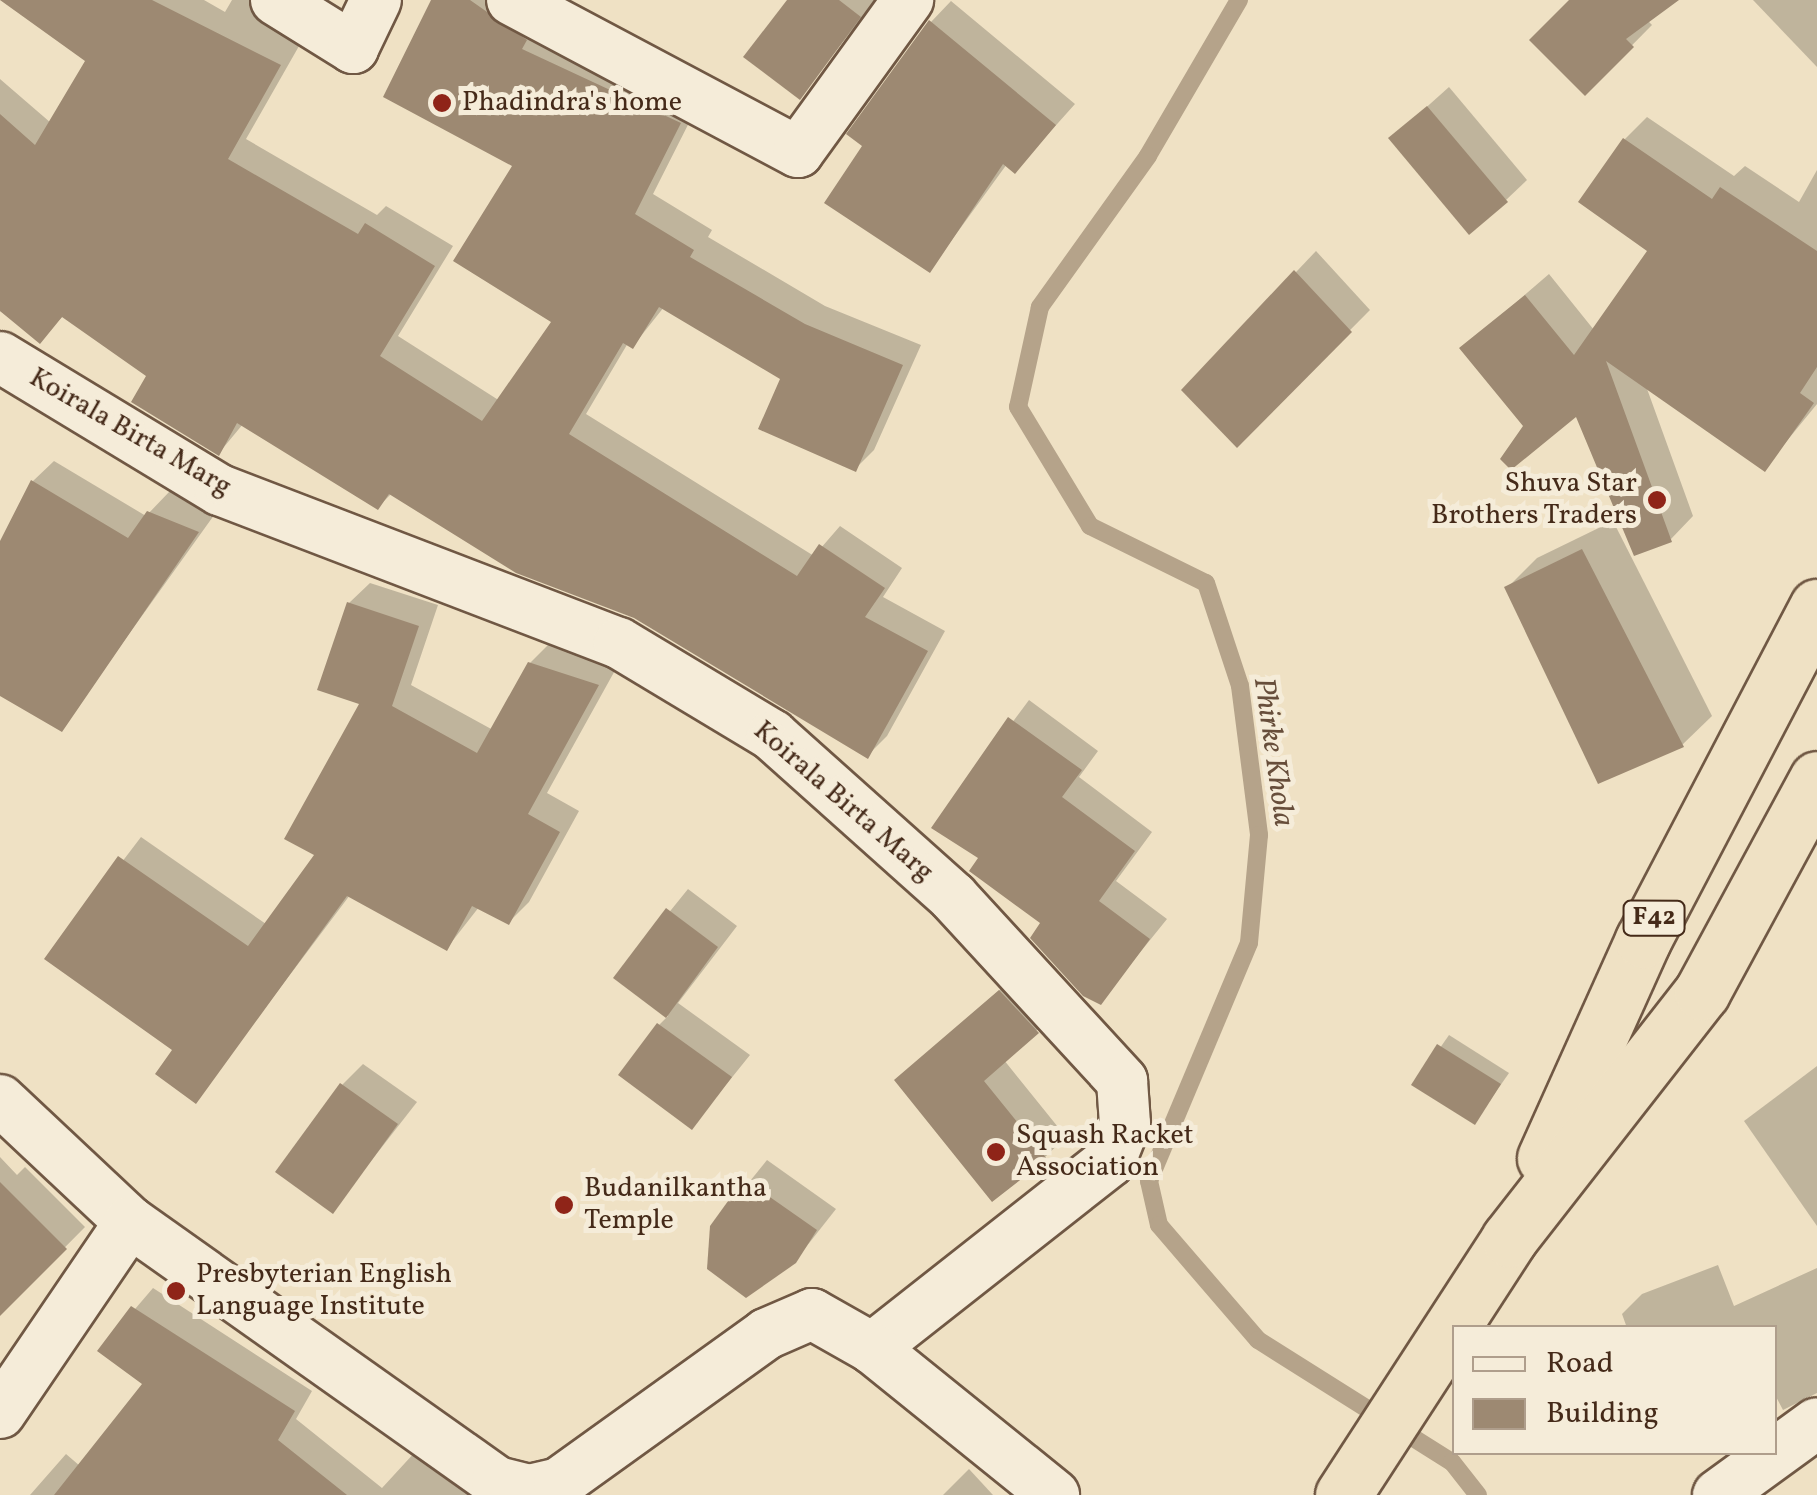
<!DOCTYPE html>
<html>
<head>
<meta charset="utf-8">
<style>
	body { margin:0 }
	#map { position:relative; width:1817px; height:1495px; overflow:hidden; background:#efe1c4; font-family:Vollkorn,serif }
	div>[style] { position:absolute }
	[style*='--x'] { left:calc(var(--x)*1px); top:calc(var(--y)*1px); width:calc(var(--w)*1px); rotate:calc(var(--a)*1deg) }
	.shadow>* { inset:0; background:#0003 }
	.stream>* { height:18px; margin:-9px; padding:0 9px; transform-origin:9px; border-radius:9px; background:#b5a38a }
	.building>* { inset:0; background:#9d8972 }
	.roads { filter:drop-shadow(2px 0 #705844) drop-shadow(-2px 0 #705844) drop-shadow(0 2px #705844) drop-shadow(0 -2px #705844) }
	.street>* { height:50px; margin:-25px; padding:0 25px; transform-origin:25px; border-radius:25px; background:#f5ecd9 }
	.highway>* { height:55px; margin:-27.5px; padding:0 27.5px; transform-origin:27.5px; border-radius:27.5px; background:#efe1c4 }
	.dots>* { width:28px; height:28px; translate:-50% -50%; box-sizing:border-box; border:5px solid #f5ecd9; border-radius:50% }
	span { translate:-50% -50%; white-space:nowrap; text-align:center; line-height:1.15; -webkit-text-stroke:10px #f5ecd9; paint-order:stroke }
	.shield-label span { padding:2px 8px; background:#f5ecd9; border:2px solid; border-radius:8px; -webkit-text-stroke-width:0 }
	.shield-label { font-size:25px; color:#452a19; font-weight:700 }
	.poi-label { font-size:28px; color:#452a19 }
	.left { translate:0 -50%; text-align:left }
	.right { translate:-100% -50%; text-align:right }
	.street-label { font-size:28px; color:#452a19 }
	.water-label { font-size:30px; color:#674e3b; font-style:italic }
	.legend { position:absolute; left:1452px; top:1325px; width:325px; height:130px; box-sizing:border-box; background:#f5ecd9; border:2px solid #af9e8c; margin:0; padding:12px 18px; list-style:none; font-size:30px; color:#452a19 }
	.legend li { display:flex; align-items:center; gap:20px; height:50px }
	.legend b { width:50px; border:2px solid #af9e8c }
</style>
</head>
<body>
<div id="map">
	<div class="shadow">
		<div style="clip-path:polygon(18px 0,204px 0,225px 12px,232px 0,277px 0,311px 25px,246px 139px,377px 215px,386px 206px,453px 246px,398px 336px,500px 401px,555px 321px,515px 165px,434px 0,512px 0,699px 103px,653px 194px,712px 230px,708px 237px,825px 306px,921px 345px,874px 450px,855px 469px,783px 378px,664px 307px,633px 346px,628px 343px,586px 414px,814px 556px,840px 526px,902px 568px,883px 597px,945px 631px,887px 736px,867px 756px,635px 616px,392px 493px,378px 507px,243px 424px,219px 453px,149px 375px,64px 315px,40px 340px,0 311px,0 79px,51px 123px,88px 61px)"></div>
		<div style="clip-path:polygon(790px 0,876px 0,800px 96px)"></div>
		<div style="clip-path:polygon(1572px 0,1628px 0,1652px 25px,1585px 93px)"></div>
		<div style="clip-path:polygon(1753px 0,1817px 0,1817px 67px)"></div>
		<div style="clip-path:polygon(951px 1px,1075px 104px,1015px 171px,1007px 164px,930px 270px,866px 146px,931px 22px)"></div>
		<div style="clip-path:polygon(1449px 87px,1527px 180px,1506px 200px,1392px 138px)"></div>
		<div style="clip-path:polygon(1647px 117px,1734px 176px,1745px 166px,1799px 202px,1817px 170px,1817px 404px,1764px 469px,1646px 386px,1693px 516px,1671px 539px,1577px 413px,1527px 426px,1463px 348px,1549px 274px,1594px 330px,1651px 250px,1625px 139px)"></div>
		<div style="clip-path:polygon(1316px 251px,1370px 310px,1237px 444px,1184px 390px)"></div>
		<div style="clip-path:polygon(54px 461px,146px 516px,170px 491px,217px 511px,61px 729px,0 674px,0 546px,33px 481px)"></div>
		<div style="clip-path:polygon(1613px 521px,1712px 716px,1682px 745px,1507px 588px,1537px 558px)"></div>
		<div style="clip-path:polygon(370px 583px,438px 605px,411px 685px,493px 730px,530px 663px,551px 642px,618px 665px,547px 793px,579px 811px,529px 902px,509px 922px,479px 907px,447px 948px,350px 895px,195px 1101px,176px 1050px,48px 959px,141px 837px,266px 924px,317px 854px,362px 703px,349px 603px)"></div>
		<div style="clip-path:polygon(1029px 700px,1098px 751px,1079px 777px,1152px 832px,1116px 881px,1167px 919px,1100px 1002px,1044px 923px,981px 858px,935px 827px)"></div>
		<div style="clip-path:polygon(688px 889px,737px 926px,678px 1003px,750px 1055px,692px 1127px,659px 1025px,668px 1016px,616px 978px)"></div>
		<div style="clip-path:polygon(1021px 971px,1058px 1011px,1004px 1060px,1066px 1137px,1045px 1157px,897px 1080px)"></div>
		<div style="clip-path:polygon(1449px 1035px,1509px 1073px,1475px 1122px,1415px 1084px)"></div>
		<div style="clip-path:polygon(363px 1064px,417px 1102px,332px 1211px,342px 1085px)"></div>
		<div style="clip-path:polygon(1817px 1066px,1817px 1226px,1744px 1121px)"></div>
		<div style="clip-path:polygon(0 1157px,17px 1175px,25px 1167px,85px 1227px,0 1313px)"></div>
		<div style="clip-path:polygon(767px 1160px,836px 1209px,795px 1261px,713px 1227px)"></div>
		<div style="clip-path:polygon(1718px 1265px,1734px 1306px,1817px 1268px,1817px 1393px,1783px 1410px,1774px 1393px,1774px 1328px,1627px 1328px,1622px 1314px,1642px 1294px)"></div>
		<div style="clip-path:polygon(153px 1288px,312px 1391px,296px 1419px,382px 1488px,416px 1451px,469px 1495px,30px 1495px,66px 1454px,80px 1466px,146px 1384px,100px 1350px)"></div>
		<div style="clip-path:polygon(969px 1469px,993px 1495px,943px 1495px)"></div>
	</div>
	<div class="stream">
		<div style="--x:1239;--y:0;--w:181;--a:120.3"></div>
		<div style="--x:1148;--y:156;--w:186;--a:125.6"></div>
		<div style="--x:1040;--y:307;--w:102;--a:102.4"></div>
		<div style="--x:1018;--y:407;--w:139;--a:58.8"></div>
		<div style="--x:1090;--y:526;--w:129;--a:26.2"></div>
		<div style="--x:1206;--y:583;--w:108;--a:71.7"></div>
		<div style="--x:1240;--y:686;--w:150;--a:82.7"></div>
		<div style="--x:1259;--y:835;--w:108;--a:95.3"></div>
		<div style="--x:1249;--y:943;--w:258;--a:112.8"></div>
		<div style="--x:1149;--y:1181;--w:45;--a:77.2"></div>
		<div style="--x:1159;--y:1225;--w:152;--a:49.3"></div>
		<div style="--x:1258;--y:1340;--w:229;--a:32.2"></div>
		<div style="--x:1452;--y:1462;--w:42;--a:51.8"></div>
	</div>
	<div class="building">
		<div style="clip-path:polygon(0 0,152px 0,281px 65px,228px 159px,358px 234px,365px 223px,435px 266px,380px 356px,482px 421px,551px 322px,453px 261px,512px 166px,383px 97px,431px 0,470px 0,527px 40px,522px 49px,681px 123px,635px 214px,694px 250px,690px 257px,805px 324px,903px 365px,856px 472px,758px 429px,780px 379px,659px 307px,633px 349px,623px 343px,569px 434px,797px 576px,819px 544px,885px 588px,865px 617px,928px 651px,868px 759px,634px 618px,516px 573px,389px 494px,378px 510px,237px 423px,219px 456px,131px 402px,146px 376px,62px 317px,40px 344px,0 311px,0 114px,35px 145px,85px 61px)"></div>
		<div style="clip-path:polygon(787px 0,839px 0,861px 17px,800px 100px,743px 57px)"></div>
		<div style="clip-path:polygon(1569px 0,1679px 0,1626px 39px,1634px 47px,1585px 96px,1529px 40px)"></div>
		<div style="clip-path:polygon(929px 20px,1056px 125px,1015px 174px,1003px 164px,930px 273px,824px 203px,862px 146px,846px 134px)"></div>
		<div style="clip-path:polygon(1427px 106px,1508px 202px,1469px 235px,1388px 138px)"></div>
		<div style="clip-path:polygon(1623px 138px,1712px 199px,1720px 187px,1817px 251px,1817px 367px,1800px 393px,1814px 403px,1765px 472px,1606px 361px,1672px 542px,1634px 556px,1576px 417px,1511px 470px,1500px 459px,1523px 426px,1459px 348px,1525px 295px,1574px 355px,1647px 251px,1578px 202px)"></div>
		<div style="clip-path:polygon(1294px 270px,1352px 332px,1237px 448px,1181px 390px)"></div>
		<div style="clip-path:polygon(31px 480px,128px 538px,147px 511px,199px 532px,62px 732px,0 696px,0 541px)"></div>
		<div style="clip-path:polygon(1582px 549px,1684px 747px,1598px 784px,1504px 587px)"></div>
		<div style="clip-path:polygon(347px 602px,419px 626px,392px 706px,477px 753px,528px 662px,599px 685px,528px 814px,560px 832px,509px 925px,472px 906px,447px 951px,347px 896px,196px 1104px,155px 1074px,172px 1050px,44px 959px,118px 856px,248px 946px,314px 855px,284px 839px,359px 704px,317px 690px)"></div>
		<div style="clip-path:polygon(1008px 717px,1082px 770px,1062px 797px,1135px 851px,1099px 901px,1150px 939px,1101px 1005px,1083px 996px,1030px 938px,1040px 923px,969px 871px,978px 858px,931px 828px)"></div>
		<div style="clip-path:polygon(666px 908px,718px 947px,666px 1018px,613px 978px)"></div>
		<div style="clip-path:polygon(999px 990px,1039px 1033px,984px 1081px,1047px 1159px,992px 1202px,894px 1080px)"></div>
		<div style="clip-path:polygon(657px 1023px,732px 1077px,692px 1130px,618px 1075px)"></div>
		<div style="clip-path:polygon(1437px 1044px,1501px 1084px,1475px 1125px,1411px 1085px)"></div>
		<div style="clip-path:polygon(340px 1083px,398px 1124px,333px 1214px,275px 1172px)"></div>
		<div style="clip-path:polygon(744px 1179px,817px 1230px,796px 1263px,746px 1298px,707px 1269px,710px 1226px)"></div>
		<div style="clip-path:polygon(0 1182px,67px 1249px,0 1316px)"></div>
		<div style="clip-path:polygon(131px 1306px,295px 1411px,278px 1440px,347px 1495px,54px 1495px,142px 1384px,97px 1351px)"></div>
	</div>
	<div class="roads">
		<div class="street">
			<div style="--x:276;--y:0;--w:91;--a:31.9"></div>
			<div style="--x:353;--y:48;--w:53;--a:-64.4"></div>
			<div style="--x:512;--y:0;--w:324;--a:28"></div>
			<div style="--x:798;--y:152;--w:188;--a:-54.1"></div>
			<div style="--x:0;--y:357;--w:257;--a:31.2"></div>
			<div style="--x:220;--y:490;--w:427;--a:21"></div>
			<div style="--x:619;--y:643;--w:179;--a:31"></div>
			<div style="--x:772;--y:735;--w:243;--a:41.8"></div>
			<div style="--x:953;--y:897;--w:250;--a:47.4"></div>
			<div style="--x:1122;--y:1081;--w:43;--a:86"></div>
			<div style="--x:1125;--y:1124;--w:40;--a:112"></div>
			<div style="--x:1110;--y:1161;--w:303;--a:141.8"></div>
			<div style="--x:0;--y:1100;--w:178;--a:43.2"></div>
			<div style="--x:130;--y:1222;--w:450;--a:35.3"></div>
			<div style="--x:497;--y:1482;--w:33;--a:14"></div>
			<div style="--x:529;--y:1490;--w:31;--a:-13"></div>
			<div style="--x:559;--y:1483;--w:255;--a:-35.7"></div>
			<div style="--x:766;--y:1334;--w:50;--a:-23.5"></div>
			<div style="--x:812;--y:1314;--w:69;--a:29.5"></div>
			<div style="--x:872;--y:1348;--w:234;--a:38.9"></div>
			<div style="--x:0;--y:1413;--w:231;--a:-55.8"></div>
			<div style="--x:1718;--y:1495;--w:122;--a:-36"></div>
		</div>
		<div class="highway">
			<div style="--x:1545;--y:1158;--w:239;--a:-65.8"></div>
			<div style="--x:1643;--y:940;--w:376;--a:-62.4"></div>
			<div style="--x:1343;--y:1495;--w:305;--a:-57"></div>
			<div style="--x:1509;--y:1239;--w:313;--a:-52"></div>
			<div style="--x:1702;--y:992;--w:242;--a:-61.6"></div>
		</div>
	</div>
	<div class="dots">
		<div style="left:442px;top:103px;background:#8f2418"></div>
		<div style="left:1657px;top:500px;background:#8f2418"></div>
		<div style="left:996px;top:1152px;background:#8f2418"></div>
		<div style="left:564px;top:1205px;background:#8f2418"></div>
		<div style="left:176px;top:1291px;background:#8f2418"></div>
	</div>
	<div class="shield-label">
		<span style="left:1654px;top:918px">F42</span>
	</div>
	<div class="poi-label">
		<span class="left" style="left:462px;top:103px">Phadindra's home</span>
		<span class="right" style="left:1637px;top:500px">Shuva Star<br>Brothers Traders</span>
		<span class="left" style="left:1016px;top:1152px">Squash Racket<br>Association</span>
		<span class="left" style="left:584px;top:1205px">Budanilkantha<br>Temple</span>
		<span class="left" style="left:196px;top:1291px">Presbyterian English<br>Language Institute</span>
	</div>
	<div class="street-label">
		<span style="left:130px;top:433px;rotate:30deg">Koirala Birta Marg</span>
		<span style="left:843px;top:802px;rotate:41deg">Koirala Birta Marg</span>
	</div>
	<div class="water-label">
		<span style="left:1273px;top:752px;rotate:82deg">Phirke Khola</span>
	</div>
	<ul class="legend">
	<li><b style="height:12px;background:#f5ecd9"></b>Road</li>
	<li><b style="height:28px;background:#9d8972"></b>Building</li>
	</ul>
</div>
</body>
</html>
